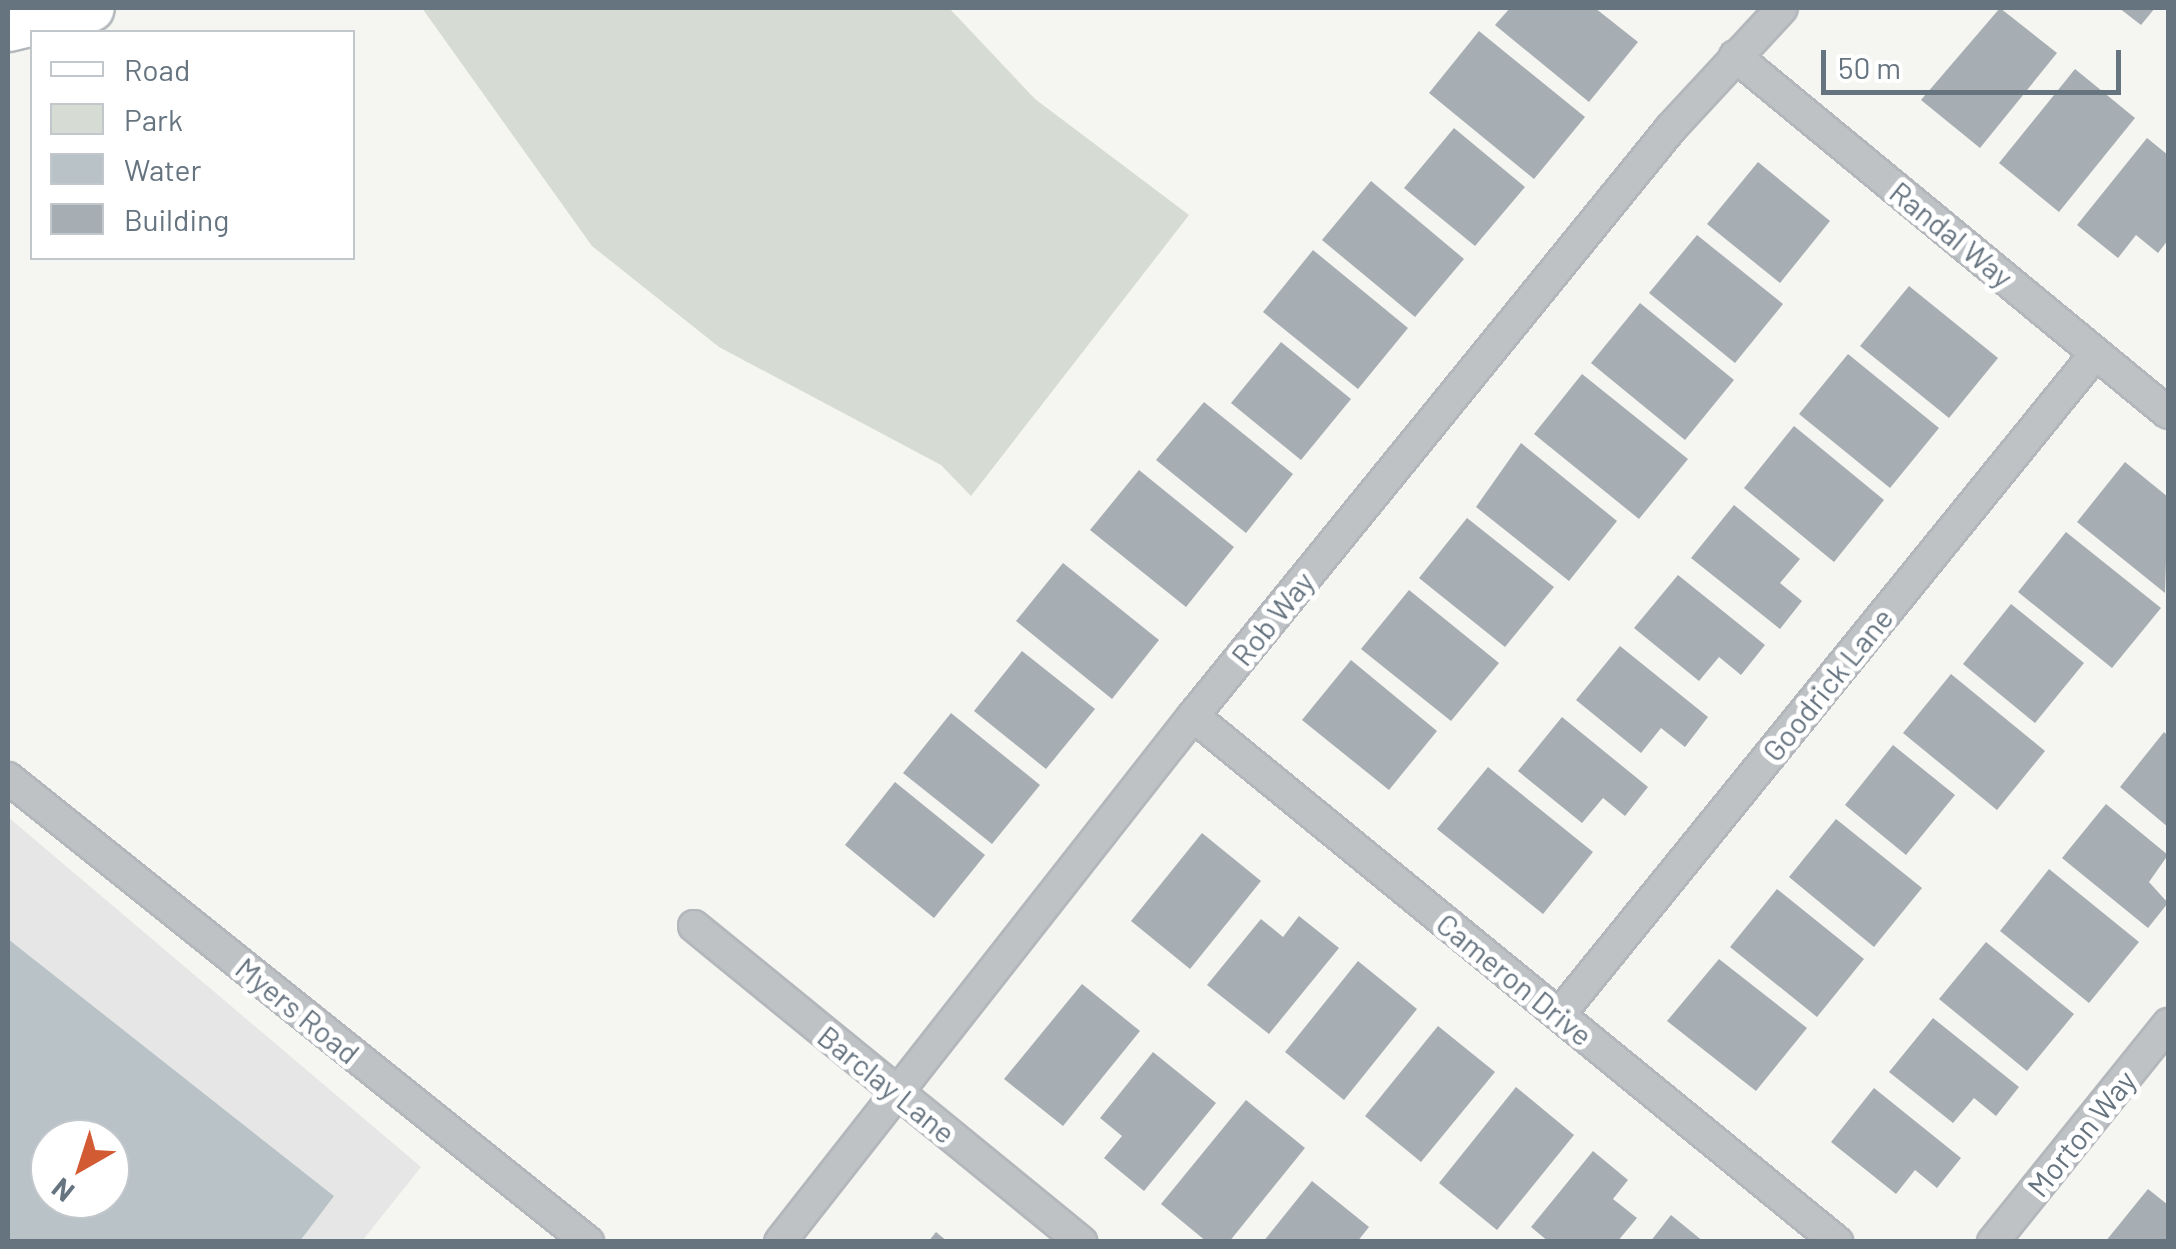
<!DOCTYPE html>
<html>
<head>
<meta charset="utf-8">
<style>
	body { margin:0 }
	#map { position:relative; width:2176px; height:1249px; overflow:hidden; background:#f5f5f1; font-family:Barlow,sans-serif }
	div>[style] { position:absolute }
	[style*='--x'] { left:calc(var(--x)*1px); top:calc(var(--y)*1px); width:calc(var(--w)*1px); rotate:calc(var(--a)*1deg) }
	.built>* { inset:0; background:#e5e6e5 }
	.green>* { inset:0; background:#d6dbd3 }
	.water>* { inset:0; background:#b8c2c7 }
	.building>* { inset:0; background:#a7aeb3 }
	.roads { filter:drop-shadow(2px 0 #b3b7bb) drop-shadow(-2px 0 #b3b7bb) drop-shadow(0 2px #b3b7bb) drop-shadow(0 -2px #b3b7bb) }
	.street>* { height:30px; margin:-15px; padding:0 15px; transform-origin:15px; border-radius:15px; background:#bec2c5 }
	.secondary>* { height:45px; margin:-22.5px; padding:0 22.5px; transform-origin:22.5px; border-radius:22.5px; background:#fff }
	span { translate:-50% -50%; white-space:nowrap; text-align:center; line-height:1.15; -webkit-text-stroke:10px #fff; paint-order:stroke }
	.street-label { font-size:30px; color:#667480 }
	.frame { position:absolute; inset:0; border:10px solid #667480; pointer-events:none }
	.legend { position:absolute; left:30px; top:30px; width:325px; height:230px; box-sizing:border-box; background:#fff; border:2px solid #c2c7cc; margin:0; padding:12px 18px; list-style:none; font-size:30px; color:#667480 }
	.legend li { display:flex; align-items:center; gap:20px; height:50px }
	.legend b { width:50px; border:2px solid #c2c7cc }
	.north { position:absolute; left:30px; top:1119px; width:100px; height:100px; box-sizing:border-box; background:#fff; border:2px solid #c2c7cc; border-radius:50%; rotate:219deg; font-size:28px; font-weight:700; line-height:40px; text-align:center; color:#667480 }
	.north::after { content:''; display:block; margin:auto; width:35px; height:45px; background:#d35b33; clip-path:polygon(50% 0,100% 100%,50% 72%,0 100%) }
	.scale { position:absolute; left:1821px; top:50px; width:300px; height:45px; box-sizing:border-box; border:5px solid #667480; border-top:0; padding-left:12px; font-size:30px; line-height:35px; white-space:nowrap; color:#667480; -webkit-text-stroke:8px #fff; paint-order:stroke }
</style>
</head>
<body>
<div id="map">
	<div class="built">
		<div style="clip-path:polygon(8px 817px,421px 1167px,362px 1241px,300px 1241px,333px 1195px,8px 939px)"></div>
	</div>
	<div class="green">
		<div style="clip-path:polygon(422px 8px,949px 8px,1035px 99px,1189px 215px,971px 496px,941px 465px,719px 347px,592px 246px)"></div>
	</div>
	<div class="water">
		<div style="clip-path:polygon(evenodd,8px 939px,334px 1196px,300px 1241px,8px 1241px,8px 939px,50px 1139px,110px 1139px,110px 1199px,50px 1199px,50px 1139px)"></div>
	</div>
	<div class="building">
		<div style="clip-path:polygon(1510px 8px,1595px 8px,1638px 42px,1589px 102px,1495px 25px)"></div>
		<div style="clip-path:polygon(2000px 8px,2057px 53px,1980px 148px,1921px 100px)"></div>
		<div style="clip-path:polygon(2119px 8px,2155px 8px,2141px 25px)"></div>
		<div style="clip-path:polygon(1479px 31px,1585px 117px,1534px 179px,1429px 93px)"></div>
		<div style="clip-path:polygon(2075px 69px,2135px 118px,2059px 212px,1999px 163px)"></div>
		<div style="clip-path:polygon(1454px 128px,1525px 187px,1475px 246px,1404px 188px)"></div>
		<div style="clip-path:polygon(2147px 138px,2168px 155px,2168px 240px,2158px 253px,2136px 235px,2118px 258px,2077px 225px)"></div>
		<div style="clip-path:polygon(1758px 162px,1830px 221px,1780px 283px,1707px 224px)"></div>
		<div style="clip-path:polygon(1371px 181px,1464px 259px,1415px 317px,1322px 240px)"></div>
		<div style="clip-path:polygon(1697px 235px,1783px 304px,1735px 363px,1649px 293px)"></div>
		<div style="clip-path:polygon(1313px 250px,1408px 328px,1358px 389px,1263px 312px)"></div>
		<div style="clip-path:polygon(1909px 286px,1998px 358px,1949px 418px,1860px 346px)"></div>
		<div style="clip-path:polygon(1640px 303px,1734px 380px,1685px 440px,1591px 363px)"></div>
		<div style="clip-path:polygon(1281px 342px,1351px 399px,1301px 460px,1231px 403px)"></div>
		<div style="clip-path:polygon(1848px 354px,1939px 428px,1890px 488px,1799px 414px)"></div>
		<div style="clip-path:polygon(1582px 374px,1688px 459px,1639px 519px,1534px 434px)"></div>
		<div style="clip-path:polygon(1204px 402px,1293px 474px,1246px 533px,1156px 460px)"></div>
		<div style="clip-path:polygon(1794px 426px,1884px 500px,1834px 562px,1744px 488px)"></div>
		<div style="clip-path:polygon(1521px 443px,1617px 521px,1569px 581px,1476px 507px)"></div>
		<div style="clip-path:polygon(2125px 462px,2168px 497px,2165px 593px,2077px 522px)"></div>
		<div style="clip-path:polygon(1139px 470px,1234px 547px,1186px 607px,1090px 530px)"></div>
		<div style="clip-path:polygon(1734px 505px,1800px 559px,1780px 583px,1802px 601px,1780px 629px,1691px 558px)"></div>
		<div style="clip-path:polygon(1467px 518px,1554px 587px,1505px 647px,1419px 578px)"></div>
		<div style="clip-path:polygon(2066px 532px,2161px 608px,2112px 668px,2018px 592px)"></div>
		<div style="clip-path:polygon(1063px 563px,1159px 640px,1112px 699px,1016px 621px)"></div>
		<div style="clip-path:polygon(1678px 575px,1765px 645px,1741px 675px,1719px 657px,1699px 681px,1634px 628px)"></div>
		<div style="clip-path:polygon(1409px 590px,1499px 663px,1451px 721px,1361px 649px)"></div>
		<div style="clip-path:polygon(2011px 604px,2084px 663px,2035px 723px,1963px 664px)"></div>
		<div style="clip-path:polygon(1620px 646px,1708px 717px,1685px 747px,1661px 728px,1641px 753px,1576px 700px)"></div>
		<div style="clip-path:polygon(1022px 651px,1095px 709px,1046px 769px,974px 711px)"></div>
		<div style="clip-path:polygon(1351px 660px,1437px 731px,1389px 790px,1302px 720px)"></div>
		<div style="clip-path:polygon(1951px 674px,2045px 751px,1997px 810px,1903px 733px)"></div>
		<div style="clip-path:polygon(951px 713px,1040px 785px,992px 844px,903px 773px)"></div>
		<div style="clip-path:polygon(1562px 717px,1648px 787px,1625px 816px,1603px 798px,1582px 823px,1518px 771px)"></div>
		<div style="clip-path:polygon(2164px 732px,2168px 736px,2168px 827px,2120px 787px)"></div>
		<div style="clip-path:polygon(1893px 745px,1955px 795px,1906px 855px,1845px 805px)"></div>
		<div style="clip-path:polygon(1488px 767px,1593px 852px,1543px 914px,1437px 829px)"></div>
		<div style="clip-path:polygon(895px 782px,985px 855px,934px 918px,845px 845px)"></div>
		<div style="clip-path:polygon(2106px 804px,2168px 855px,2149px 882px,2168px 903px,2148px 928px,2062px 858px)"></div>
		<div style="clip-path:polygon(1836px 819px,1922px 888px,1874px 947px,1789px 877px)"></div>
		<div style="clip-path:polygon(1202px 833px,1261px 881px,1190px 969px,1131px 921px)"></div>
		<div style="clip-path:polygon(2049px 869px,2139px 942px,2089px 1003px,2000px 931px)"></div>
		<div style="clip-path:polygon(1777px 889px,1864px 959px,1817px 1017px,1730px 947px)"></div>
		<div style="clip-path:polygon(1299px 916px,1339px 948px,1269px 1034px,1207px 985px,1261px 919px,1283px 937px)"></div>
		<div style="clip-path:polygon(1986px 942px,2074px 1014px,2027px 1071px,1939px 999px)"></div>
		<div style="clip-path:polygon(1719px 959px,1807px 1028px,1756px 1091px,1667px 1021px)"></div>
		<div style="clip-path:polygon(1358px 961px,1417px 1009px,1344px 1100px,1285px 1052px)"></div>
		<div style="clip-path:polygon(1082px 984px,1140px 1031px,1063px 1126px,1004px 1079px)"></div>
		<div style="clip-path:polygon(1933px 1018px,2019px 1087px,1996px 1116px,1974px 1098px,1953px 1123px,1889px 1072px)"></div>
		<div style="clip-path:polygon(1438px 1026px,1495px 1072px,1421px 1162px,1365px 1116px)"></div>
		<div style="clip-path:polygon(1153px 1052px,1216px 1103px,1144px 1191px,1104px 1158px,1122px 1136px,1100px 1118px)"></div>
		<div style="clip-path:polygon(1516px 1087px,1574px 1135px,1497px 1230px,1439px 1183px)"></div>
		<div style="clip-path:polygon(1874px 1088px,1961px 1158px,1937px 1188px,1915px 1170px,1896px 1194px,1831px 1142px)"></div>
		<div style="clip-path:polygon(1246px 1100px,1305px 1148px,1229px 1242px,1207px 1242px,1161px 1204px)"></div>
		<div style="clip-path:polygon(1593px 1151px,1628px 1180px,1613px 1199px,1637px 1218px,1617px 1242px,1549px 1242px,1531px 1227px)"></div>
		<div style="clip-path:polygon(1312px 1181px,1369px 1227px,1357px 1242px,1263px 1242px)"></div>
		<div style="clip-path:polygon(2148px 1189px,2168px 1205px,2168px 1242px,2105px 1242px)"></div>
		<div style="clip-path:polygon(1671px 1215px,1704px 1242px,1650px 1242px)"></div>
		<div style="clip-path:polygon(936px 1232px,948px 1242px,928px 1242px)"></div>
	</div>
	<div class="roads">
		<div class="street">
			<div style="--x:1735;--y:56;--w:561;--a:39.5"></div>
			<div style="--x:1193;--y:716;--w:832;--a:39.24"></div>
			<div style="--x:8;--y:778;--w:743;--a:38.66"></div>
			<div style="--x:694;--y:926;--w:500;--a:39.2"></div>
			<div style="--x:1559;--y:1015;--w:852;--a:-50.95"></div>
			<div style="--x:780;--y:1242;--w:669;--a:-51.86"></div>
			<div style="--x:1193;--y:716;--w:758;--a:-50.89"></div>
			<div style="--x:1671;--y:128;--w:163;--a:-47.2"></div>
			<div style="--x:1993;--y:1242;--w:280;--a:-51.2"></div>
		</div>
		<div class="secondary">
			<div style="--x:8;--y:28;--w:85;--a:-13.5"></div>
		</div>
	</div>
	<div class="street-label">
		<span style="left:1952px;top:234px;rotate:39deg">Randal Way</span>
		<span style="left:1272px;top:618px;rotate:-51deg">Rob Way</span>
		<span style="left:1827px;top:684px;rotate:-51deg">Goodrick Lane</span>
		<span style="left:1515px;top:979px;rotate:39deg">Cameron Drive</span>
		<span style="left:298px;top:1010px;rotate:39deg">Myers Road</span>
		<span style="left:887px;top:1084px;rotate:39deg">Barclay Lane</span>
		<span style="left:2081px;top:1133px;rotate:-51deg">Morton Way</span>
	</div>
	<div class="frame"></div>
	<ul class="legend">
	<li><b style="height:12px;background:#fff"></b>Road</li>
	<li><b style="height:28px;background:#d6dbd3"></b>Park</li>
	<li><b style="height:28px;background:#b8c2c7"></b>Water</li>
	<li><b style="height:28px;background:#a7aeb3"></b>Building</li>
	</ul>
	<div class="north">N</div>
	<div class="scale">50 m</div>
</div>
</body>
</html>
